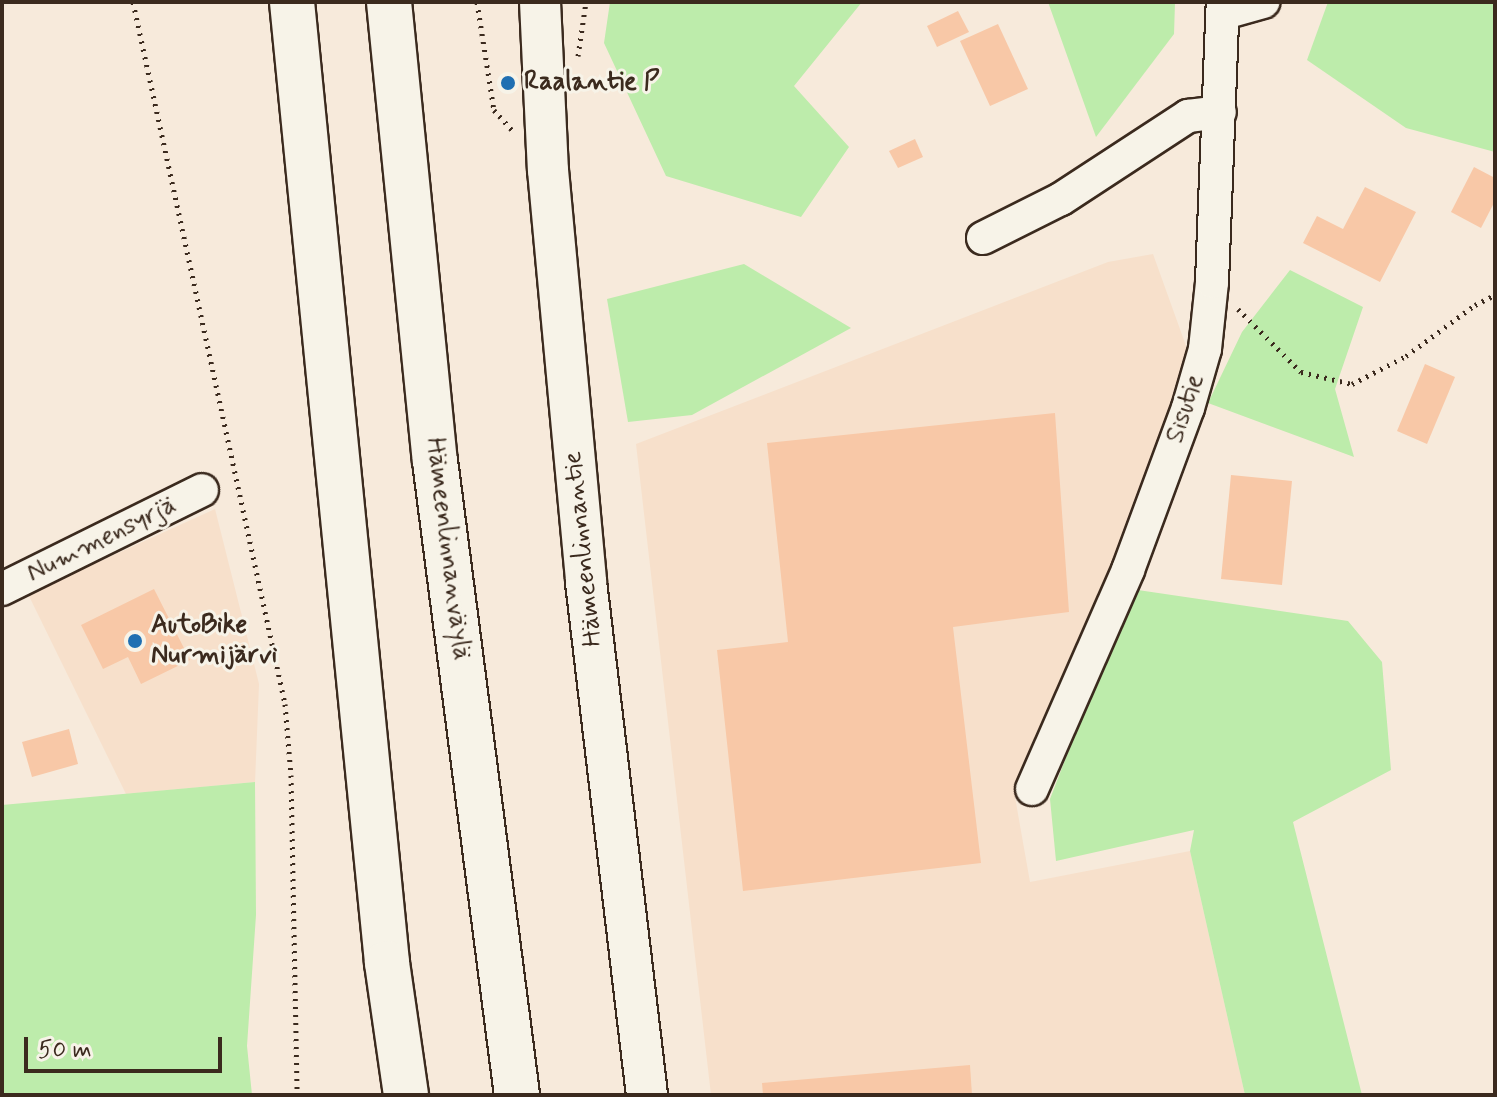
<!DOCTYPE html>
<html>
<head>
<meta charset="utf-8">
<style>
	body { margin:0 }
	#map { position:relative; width:1497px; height:1097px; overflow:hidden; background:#f7eadb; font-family:Mynerve,sans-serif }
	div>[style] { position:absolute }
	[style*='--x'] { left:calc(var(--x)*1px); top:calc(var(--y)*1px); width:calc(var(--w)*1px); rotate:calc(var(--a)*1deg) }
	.built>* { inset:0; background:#f7e0cb }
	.green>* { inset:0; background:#bdecab }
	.building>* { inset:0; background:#f8c8a7 }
	.path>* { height:5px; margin-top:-2.5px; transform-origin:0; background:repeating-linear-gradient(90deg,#3b2a1e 0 2px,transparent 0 8px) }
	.roads { filter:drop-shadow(2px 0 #3b2a1e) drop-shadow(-2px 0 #3b2a1e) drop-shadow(0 2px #3b2a1e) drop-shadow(0 -2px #3b2a1e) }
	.minor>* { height:32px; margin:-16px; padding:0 16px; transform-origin:16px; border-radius:16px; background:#f7f3e8 }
	.major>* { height:40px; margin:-20px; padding:0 20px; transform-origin:20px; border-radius:20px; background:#f7f3e8 }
	.highway>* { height:44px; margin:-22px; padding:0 22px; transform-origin:22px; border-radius:22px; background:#f7f3e8 }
	.dots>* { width:22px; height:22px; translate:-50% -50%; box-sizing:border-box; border:4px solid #f7f3e8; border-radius:50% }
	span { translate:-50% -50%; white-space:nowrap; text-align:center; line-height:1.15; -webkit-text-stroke:6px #f7f3e8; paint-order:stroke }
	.poi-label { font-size:26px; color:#3b2a1e; font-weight:700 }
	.left { translate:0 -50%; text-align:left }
	.street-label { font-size:26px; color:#3b2a1e }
	.frame { position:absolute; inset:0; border:4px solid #3b2a1e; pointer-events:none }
	.scale { position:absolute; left:24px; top:1037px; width:198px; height:36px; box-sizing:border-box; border:4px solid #3b2a1e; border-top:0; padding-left:10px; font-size:24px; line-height:28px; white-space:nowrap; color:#3b2a1e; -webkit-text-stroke:6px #f7f3e8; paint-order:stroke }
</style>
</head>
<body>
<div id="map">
	<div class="built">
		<div style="clip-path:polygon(1153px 254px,1190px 357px,1108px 581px,1015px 797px,1030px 882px,1190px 851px,1245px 1095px,711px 1095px,636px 444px,1108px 262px)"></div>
		<div style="clip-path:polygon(215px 509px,259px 684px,255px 782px,126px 794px,28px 594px)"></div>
	</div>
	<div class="green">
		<div style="clip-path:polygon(610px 2px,862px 2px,794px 86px,849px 147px,801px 217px,666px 176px,604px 43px)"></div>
		<div style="clip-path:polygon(1048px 2px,1175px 2px,1174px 34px,1096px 137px)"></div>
		<div style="clip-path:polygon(1328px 2px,1495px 2px,1495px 152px,1406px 128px,1307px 60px)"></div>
		<div style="clip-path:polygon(744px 264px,851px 328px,692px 415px,628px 422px,607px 299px)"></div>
		<div style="clip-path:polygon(1290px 270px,1363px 307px,1335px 389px,1354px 457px,1208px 403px,1242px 332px)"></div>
		<div style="clip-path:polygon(1131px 589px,1348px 621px,1382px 662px,1391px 770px,1293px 822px,1362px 1095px,1245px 1095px,1190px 851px,1194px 830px,1056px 861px,1050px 799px)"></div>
		<div style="clip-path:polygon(255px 782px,256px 915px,247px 1046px,252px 1095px,2px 1095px,2px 805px)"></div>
	</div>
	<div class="building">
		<div style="clip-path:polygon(958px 11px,969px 32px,937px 47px,927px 26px)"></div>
		<div style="clip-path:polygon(998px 24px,1028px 89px,990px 106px,960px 41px)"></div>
		<div style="clip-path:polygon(915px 139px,923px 157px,898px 168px,889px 151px)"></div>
		<div style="clip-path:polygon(1474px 167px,1495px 178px,1495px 201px,1481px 228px,1451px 212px)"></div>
		<div style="clip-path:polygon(1365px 187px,1416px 212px,1380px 282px,1303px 243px,1317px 216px,1343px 229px)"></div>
		<div style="clip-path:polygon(1425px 364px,1455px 377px,1427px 444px,1397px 431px)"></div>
		<div style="clip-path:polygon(1055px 413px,1069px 612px,953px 627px,981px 863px,743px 891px,717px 650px,788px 642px,767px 443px)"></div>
		<div style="clip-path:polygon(1231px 475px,1292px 481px,1282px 585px,1221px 579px)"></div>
		<div style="clip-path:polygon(154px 589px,190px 660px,141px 684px,128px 657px,103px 669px,81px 625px)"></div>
		<div style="clip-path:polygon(69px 729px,78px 764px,32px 777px,22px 742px)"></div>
		<div style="clip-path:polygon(970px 1065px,972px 1095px,763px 1095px,762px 1083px)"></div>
	</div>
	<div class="path">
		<div style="--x:133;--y:2;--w:718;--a:77.78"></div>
		<div style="--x:285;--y:704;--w:71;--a:85.2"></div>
		<div style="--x:291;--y:775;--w:320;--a:88.9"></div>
		<div style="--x:477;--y:2;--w:109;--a:81.1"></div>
		<div style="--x:494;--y:110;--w:28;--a:48"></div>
		<div style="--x:578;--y:56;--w:55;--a:-81.6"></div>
		<div style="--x:1238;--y:309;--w:89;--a:45"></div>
		<div style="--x:1301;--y:372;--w:52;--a:13.2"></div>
		<div style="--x:1352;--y:384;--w:61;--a:-27.4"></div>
		<div style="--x:1406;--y:356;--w:86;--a:-36.5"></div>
		<div style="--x:1475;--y:305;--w:22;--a:-27"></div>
	</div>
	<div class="roads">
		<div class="minor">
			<div style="--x:1224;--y:13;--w:41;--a:-15.8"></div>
			<div style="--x:983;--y:238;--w:87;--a:-26.6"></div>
			<div style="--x:1061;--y:199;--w:152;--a:-33.2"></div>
			<div style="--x:1188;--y:116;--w:32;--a:-7"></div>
			<div style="--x:2;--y:589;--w:223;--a:-26.3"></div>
			<div style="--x:1032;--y:789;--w:239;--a:-66.3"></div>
			<div style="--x:1128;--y:570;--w:173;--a:-69.7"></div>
			<div style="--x:1188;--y:408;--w:61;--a:-73.9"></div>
			<div style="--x:1205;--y:349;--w:67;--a:-84"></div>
			<div style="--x:1212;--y:282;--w:280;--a:-87.8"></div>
		</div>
		<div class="major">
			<div style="--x:540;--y:2;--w:168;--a:87.3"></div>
			<div style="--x:548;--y:170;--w:414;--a:84.7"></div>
			<div style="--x:586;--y:582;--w:517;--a:83.22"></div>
		</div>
		<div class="highway">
			<div style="--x:292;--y:2;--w:966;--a:84.35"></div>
			<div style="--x:387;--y:963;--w:133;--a:81.8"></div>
			<div style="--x:389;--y:2;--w:461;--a:84.3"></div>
			<div style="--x:435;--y:461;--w:639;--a:82.63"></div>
		</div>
	</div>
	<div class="dots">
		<div style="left:508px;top:83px;background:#1f6fb2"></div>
		<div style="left:135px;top:641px;background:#1f6fb2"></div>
	</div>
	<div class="poi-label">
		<span class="left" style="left:524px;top:83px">Raalantie P</span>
		<span class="left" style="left:151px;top:641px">AutoBike<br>Nurmijärvi</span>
	</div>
	<div class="street-label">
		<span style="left:1186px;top:409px;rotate:-72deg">Sisutie</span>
		<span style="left:102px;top:540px;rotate:-26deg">Nummensyrjä</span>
		<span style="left:447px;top:549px;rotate:83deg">Hämeenlinnanväylä</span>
		<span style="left:584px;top:549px;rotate:-96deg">Hämeenlinnantie</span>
	</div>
	<div class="frame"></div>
	<div class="scale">50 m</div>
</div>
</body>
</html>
